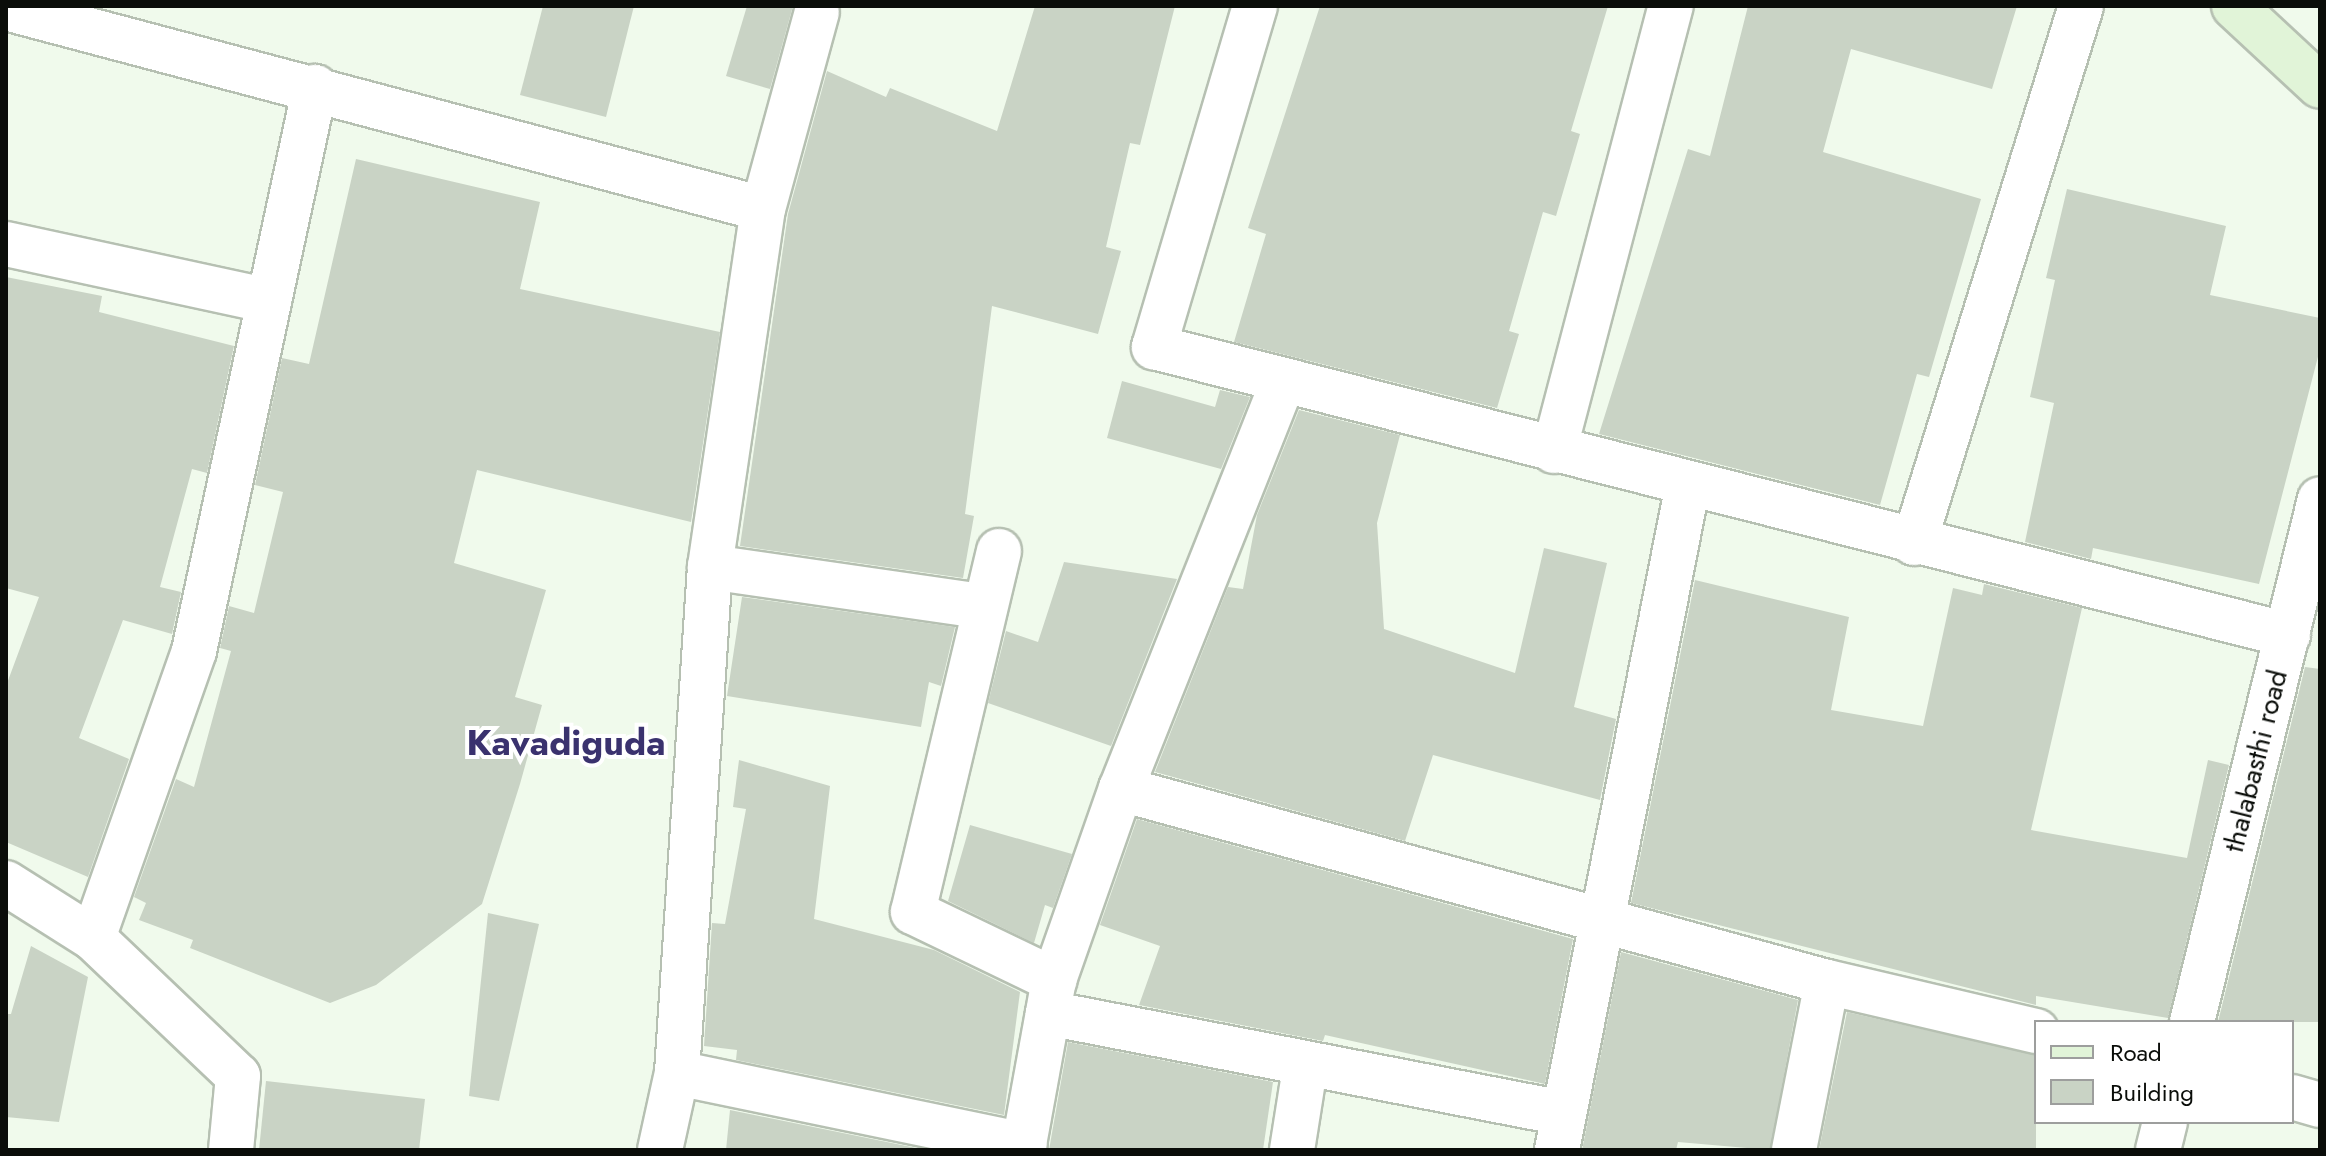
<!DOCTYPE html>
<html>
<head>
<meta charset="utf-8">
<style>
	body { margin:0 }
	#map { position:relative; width:2326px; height:1156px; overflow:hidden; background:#f0faec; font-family:Jost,sans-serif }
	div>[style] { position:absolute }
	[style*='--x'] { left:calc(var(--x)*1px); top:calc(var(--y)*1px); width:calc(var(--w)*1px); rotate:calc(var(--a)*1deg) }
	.building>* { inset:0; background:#c9d3c5 }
	.roads { filter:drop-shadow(2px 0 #b6c0b2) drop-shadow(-2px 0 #b6c0b2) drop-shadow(0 2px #b6c0b2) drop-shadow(0 -2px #b6c0b2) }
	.street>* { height:44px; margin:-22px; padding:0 22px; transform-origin:22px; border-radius:22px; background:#fff }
	.secondary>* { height:44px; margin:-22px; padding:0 22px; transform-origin:22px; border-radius:22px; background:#e1f4d8 }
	span { translate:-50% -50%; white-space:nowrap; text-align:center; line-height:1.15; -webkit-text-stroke:8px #fff; paint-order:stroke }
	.street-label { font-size:28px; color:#0a0d09 }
	.district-label { font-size:36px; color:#3a326e; font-weight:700 }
	.frame { position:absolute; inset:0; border:8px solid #0a0d09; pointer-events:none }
	.legend { position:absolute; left:2034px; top:1020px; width:260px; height:104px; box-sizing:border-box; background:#fff; border:2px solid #9d9e9d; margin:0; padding:10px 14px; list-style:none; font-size:24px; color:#0a0d09 }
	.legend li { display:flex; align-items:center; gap:16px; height:40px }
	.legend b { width:40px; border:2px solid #9d9e9d }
</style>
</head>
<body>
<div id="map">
	<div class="building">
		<div style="clip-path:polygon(543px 6px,634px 6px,606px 117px,520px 95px)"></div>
		<div style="clip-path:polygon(747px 6px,793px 6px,770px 89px,726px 76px)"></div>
		<div style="clip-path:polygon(1035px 6px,1175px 6px,1140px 145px,1130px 143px,1106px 247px,1121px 251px,1098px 334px,992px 306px,965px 514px,974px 516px,963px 578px,740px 546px,788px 214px,827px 71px,886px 97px,890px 88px,997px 131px)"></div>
		<div style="clip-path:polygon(1320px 6px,1608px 6px,1571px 131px,1580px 134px,1556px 216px,1543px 212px,1509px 331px,1519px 334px,1497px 408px,1234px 342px,1266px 234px,1248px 228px)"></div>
		<div style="clip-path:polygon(1748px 6px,2017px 6px,1992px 89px,1851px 49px,1823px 152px,1981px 199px,1929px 377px,1917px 374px,1880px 505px,1599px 434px,1688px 149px,1710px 156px)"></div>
		<div style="clip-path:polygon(356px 159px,540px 202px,520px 289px,720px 332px,691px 522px,477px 470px,454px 563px,546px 590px,515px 697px,542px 705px,520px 784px,482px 904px,376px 985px,330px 1003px,190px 948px,193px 940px,139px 920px,146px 903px,134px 897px,176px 779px,194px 787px,231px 651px,220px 648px,229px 606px,254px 613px,283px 492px,255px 485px,282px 358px,309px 364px)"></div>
		<div style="clip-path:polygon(2067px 189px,2226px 226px,2210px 295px,2320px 318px,2320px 349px,2259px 584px,2093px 548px,2091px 559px,2025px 542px,2054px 403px,2030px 397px,2055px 280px,2046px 278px)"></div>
		<div style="clip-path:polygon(6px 277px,102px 296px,99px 312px,234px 346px,207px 473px,192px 469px,160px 587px,181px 592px,172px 634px,123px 620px,79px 738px,129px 759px,88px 877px,6px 842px,6px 686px,39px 597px,6px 588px)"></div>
		<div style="clip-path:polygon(1122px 381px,1215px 407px,1220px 390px,1250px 397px,1221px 469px,1107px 438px)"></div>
		<div style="clip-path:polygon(1299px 410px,1400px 435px,1377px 523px,1384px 629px,1515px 673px,1544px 548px,1607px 563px,1574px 707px,1616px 719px,1600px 800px,1433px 755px,1405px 841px,1155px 772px,1228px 587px,1243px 589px,1257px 515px)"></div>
		<div style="clip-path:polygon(1064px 562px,1177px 579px,1111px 746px,988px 703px,1006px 631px,1038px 642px)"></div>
		<div style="clip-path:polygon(1695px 580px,1849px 617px,1831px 710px,1923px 726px,1953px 588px,1982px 595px,1984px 584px,2082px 608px,2031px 830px,2187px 858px,2208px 760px,2229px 765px,2168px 1018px,2036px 996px,2036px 1005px,1631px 903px)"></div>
		<div style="clip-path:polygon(742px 597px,955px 627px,941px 686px,929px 682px,921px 727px,727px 696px)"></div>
		<div style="clip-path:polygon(2305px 667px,2320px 669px,2320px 1022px,2218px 1022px)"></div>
		<div style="clip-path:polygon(739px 760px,830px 786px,814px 919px,934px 950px,1020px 992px,1004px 1115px,736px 1060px,737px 1050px,704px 1046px,712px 923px,725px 924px,746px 809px,733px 807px)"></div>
		<div style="clip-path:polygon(1137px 819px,1573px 939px,1545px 1084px,1325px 1035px,1323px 1041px,1139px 1005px,1160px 946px,1100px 925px)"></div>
		<div style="clip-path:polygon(970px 825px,1072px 854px,1053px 908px,1045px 905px,1034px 943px,948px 901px)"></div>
		<div style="clip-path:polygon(488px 913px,539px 924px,499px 1101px,469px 1096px)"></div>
		<div style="clip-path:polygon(31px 946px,88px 977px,59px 1122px,6px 1117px,6px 1014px,11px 1014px)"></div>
		<div style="clip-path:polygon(1621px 952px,1798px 1000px,1770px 1150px,1678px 1142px,1676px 1150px,1582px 1150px)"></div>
		<div style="clip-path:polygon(1847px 1012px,2036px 1055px,2036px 1150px,1819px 1150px)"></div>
		<div style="clip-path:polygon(1068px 1042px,1273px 1082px,1263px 1150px,1049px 1150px)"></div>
		<div style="clip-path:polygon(266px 1081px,425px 1099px,419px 1150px,259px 1150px)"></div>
		<div style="clip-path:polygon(730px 1110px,926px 1150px,726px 1150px)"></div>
	</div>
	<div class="roads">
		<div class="street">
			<div style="--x:1255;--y:6;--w:356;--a:106.5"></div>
			<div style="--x:1154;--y:347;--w:1170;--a:14.25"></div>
			<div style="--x:6;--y:8;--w:783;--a:14.87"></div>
			<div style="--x:6;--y:244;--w:269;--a:12.2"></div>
			<div style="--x:1554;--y:451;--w:460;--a:-75.3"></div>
			<div style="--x:1914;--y:543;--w:562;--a:-72.72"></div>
			<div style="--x:999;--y:551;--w:371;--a:103.4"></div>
			<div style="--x:913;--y:912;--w:157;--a:25.7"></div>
			<div style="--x:710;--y:567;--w:275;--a:8.2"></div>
			<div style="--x:1121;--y:789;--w:732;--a:15.29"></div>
			<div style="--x:1827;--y:982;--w:215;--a:13.2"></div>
			<div style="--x:6;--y:883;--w:103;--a:32.3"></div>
			<div style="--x:93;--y:938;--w:200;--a:43.6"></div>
			<div style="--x:238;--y:1076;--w:74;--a:95.4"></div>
			<div style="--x:93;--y:938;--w:304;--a:-70.6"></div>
			<div style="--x:194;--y:651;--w:577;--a:-77.89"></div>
			<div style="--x:1048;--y:1013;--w:525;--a:10.99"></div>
			<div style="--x:2192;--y:1022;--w:538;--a:-76.25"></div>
			<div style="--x:677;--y:1073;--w:355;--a:11.7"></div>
			<div style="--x:2292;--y:1097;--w:29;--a:16"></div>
			<div style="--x:660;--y:1150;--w:79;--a:-77.6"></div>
			<div style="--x:677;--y:1073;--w:507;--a:-86.27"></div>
			<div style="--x:710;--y:567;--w:362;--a:-81.6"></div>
			<div style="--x:763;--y:209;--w:204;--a:-74.7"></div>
			<div style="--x:1023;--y:1150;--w:173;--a:-79.7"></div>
			<div style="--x:1054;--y:980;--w:202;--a:-70.7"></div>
			<div style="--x:1121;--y:789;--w:439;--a:-68.3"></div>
			<div style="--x:1292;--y:1150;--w:83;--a:-81"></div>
			<div style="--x:1557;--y:1150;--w:679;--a:-78.87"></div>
			<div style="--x:1794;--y:1150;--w:171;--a:-78.9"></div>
			<div style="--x:2158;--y:1150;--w:29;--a:-76"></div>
		</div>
		<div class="secondary">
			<div style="--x:2234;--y:6;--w:117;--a:42.9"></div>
		</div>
	</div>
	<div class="street-label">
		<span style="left:2256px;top:761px;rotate:-76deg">thalabasthi road</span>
	</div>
	<div class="district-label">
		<span style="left:566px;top:743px">Kavadiguda</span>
	</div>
	<div class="frame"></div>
	<ul class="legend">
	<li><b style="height:10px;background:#e1f4d8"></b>Road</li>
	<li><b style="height:22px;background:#c9d3c5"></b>Building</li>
	</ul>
</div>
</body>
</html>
